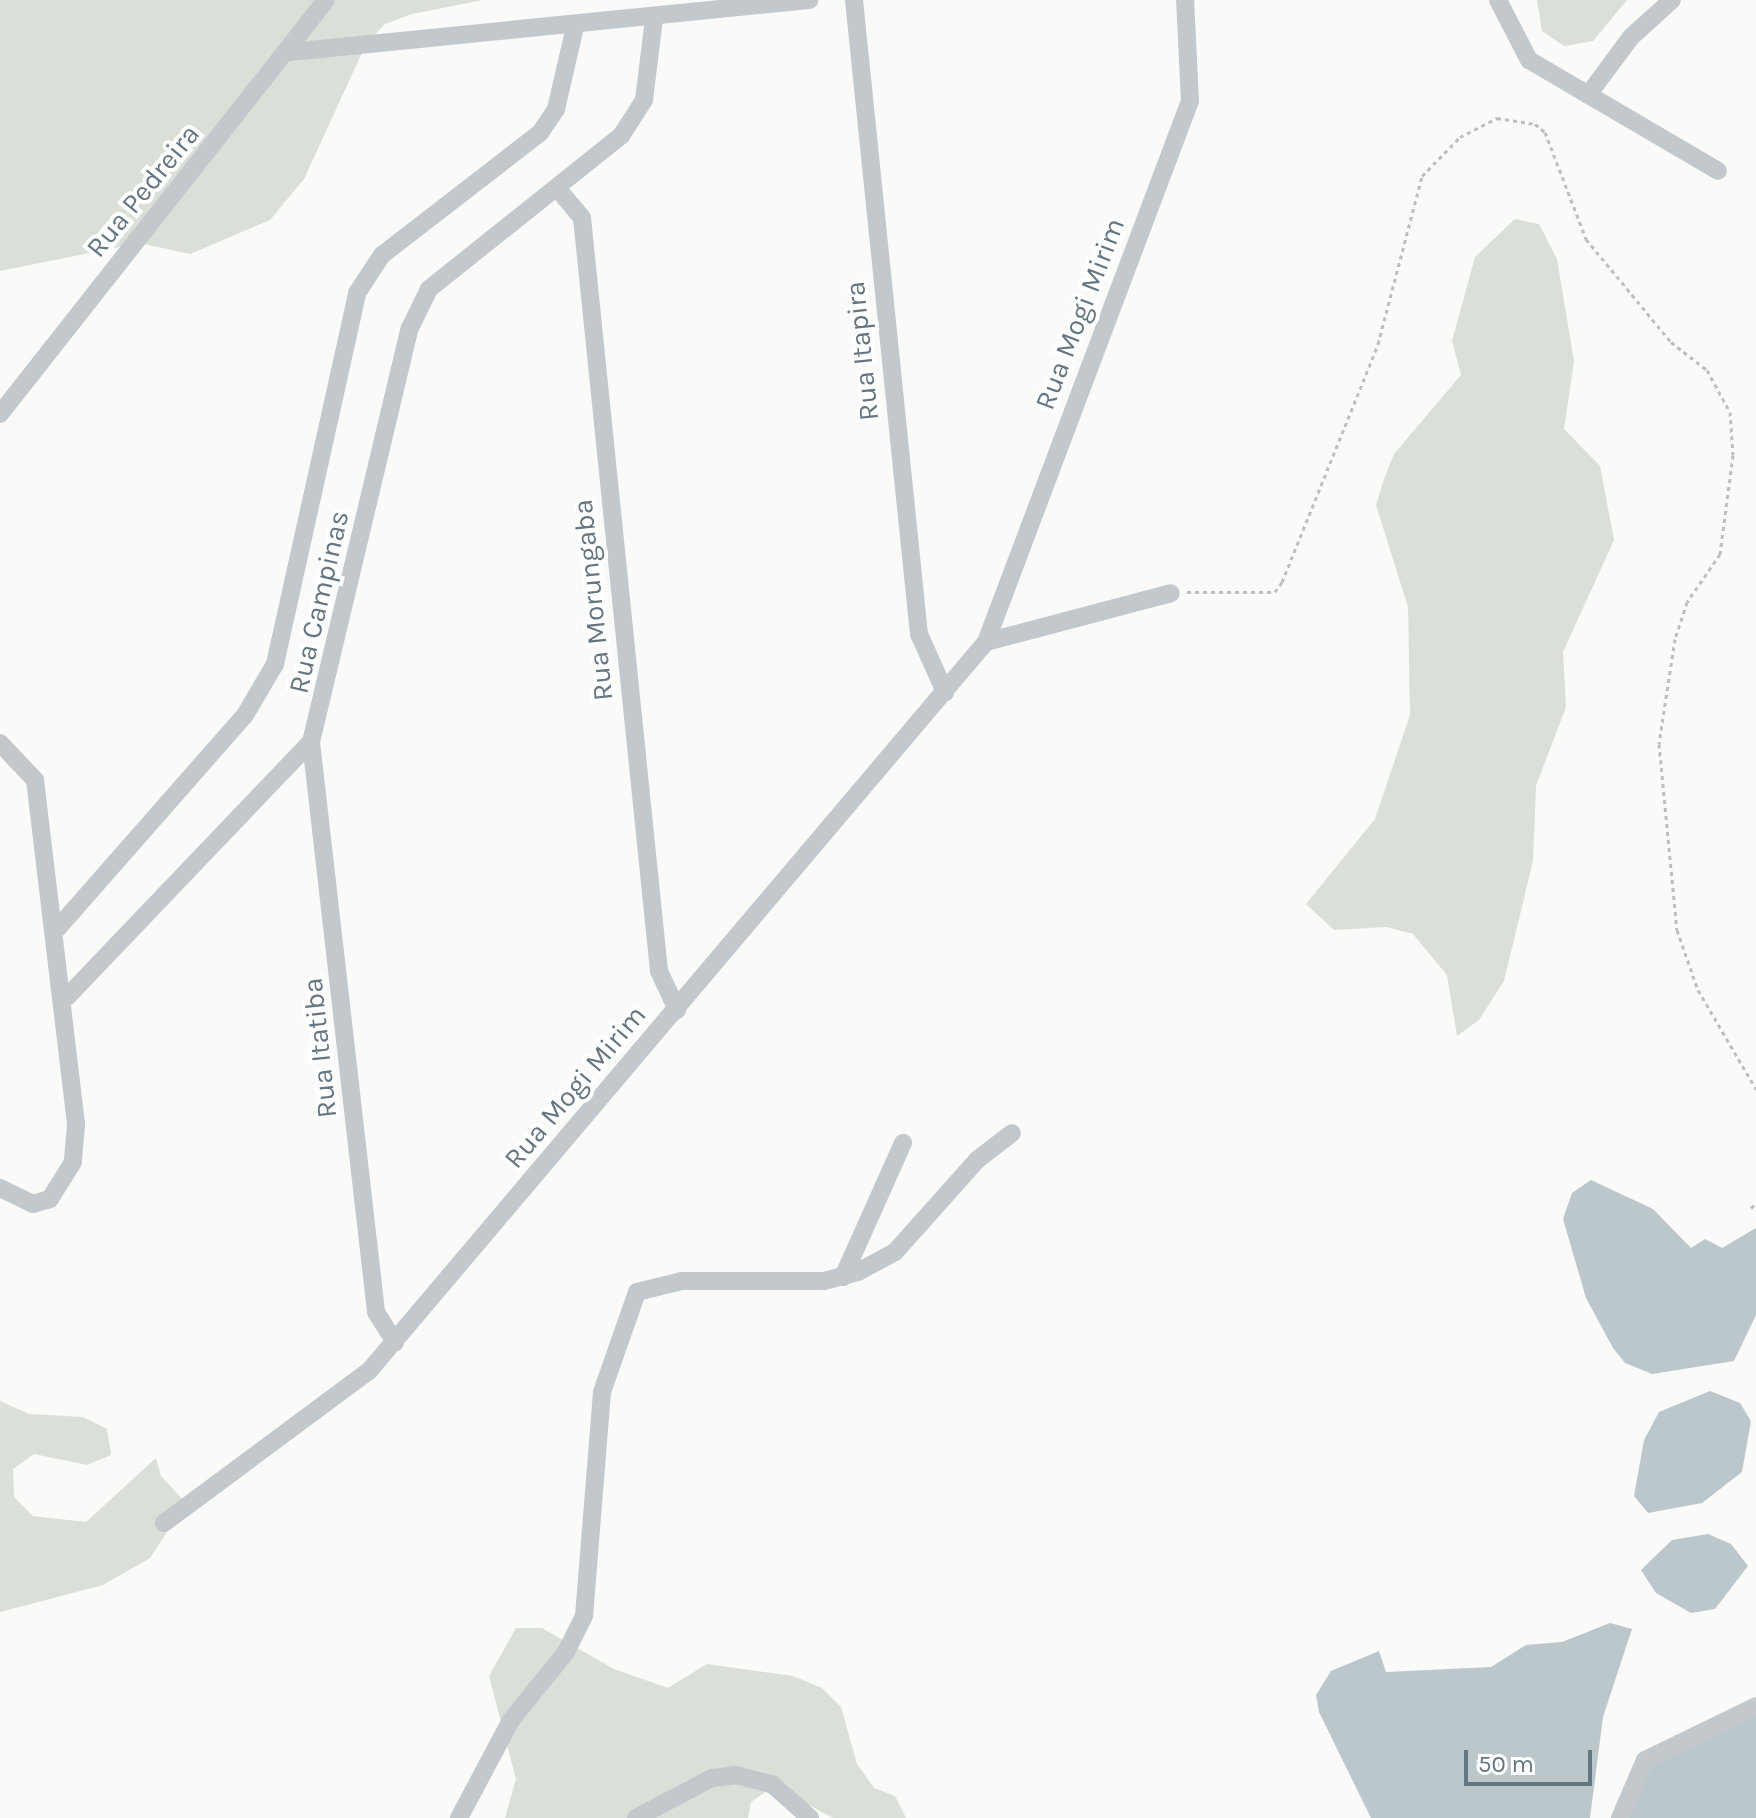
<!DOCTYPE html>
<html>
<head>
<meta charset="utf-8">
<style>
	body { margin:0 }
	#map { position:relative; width:1756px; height:1818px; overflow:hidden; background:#fafaf8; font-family:Karla,sans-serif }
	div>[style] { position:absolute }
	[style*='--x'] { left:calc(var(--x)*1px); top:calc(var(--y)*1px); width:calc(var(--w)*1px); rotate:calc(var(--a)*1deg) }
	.green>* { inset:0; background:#dadfd7 }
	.water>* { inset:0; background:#bbc7cb }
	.path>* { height:3px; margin-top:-1.5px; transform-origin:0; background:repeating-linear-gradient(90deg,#bbbfc2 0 4px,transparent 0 8px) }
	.minor>* { height:18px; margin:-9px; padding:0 9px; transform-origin:9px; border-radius:9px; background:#c3c8cc }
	span { translate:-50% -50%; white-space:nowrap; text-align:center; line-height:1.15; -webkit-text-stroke:8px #fff; paint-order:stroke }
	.street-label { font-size:28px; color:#657683 }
	.scale { position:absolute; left:1464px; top:1750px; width:128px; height:36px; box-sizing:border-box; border:4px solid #657683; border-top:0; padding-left:10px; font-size:24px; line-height:28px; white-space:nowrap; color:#657683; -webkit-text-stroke:6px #fff; paint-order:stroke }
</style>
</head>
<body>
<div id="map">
	<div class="green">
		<div style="clip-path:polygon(0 0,483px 0,412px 14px,385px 24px,366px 44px,304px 179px,270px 220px,190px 254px,139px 243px,0 271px)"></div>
		<div style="clip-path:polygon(1537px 0,1627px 0,1593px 41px,1564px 46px,1542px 31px)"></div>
		<div style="clip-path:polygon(1515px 219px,1539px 224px,1557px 259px,1574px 361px,1564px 429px,1600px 466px,1614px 540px,1563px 652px,1566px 707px,1536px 786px,1533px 861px,1504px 981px,1479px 1020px,1457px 1036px,1447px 975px,1413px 934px,1386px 927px,1334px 930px,1306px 904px,1375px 819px,1410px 715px,1408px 607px,1376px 505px,1384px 479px,1394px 454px,1461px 375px,1452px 341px,1475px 257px)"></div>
		<div style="clip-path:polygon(0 1401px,29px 1414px,83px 1417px,107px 1429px,111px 1455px,87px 1465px,34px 1454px,13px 1469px,14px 1497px,33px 1516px,86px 1522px,156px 1458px,161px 1476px,186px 1503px,150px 1558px,103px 1585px,0 1612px)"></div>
		<div style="clip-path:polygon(516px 1628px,542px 1628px,614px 1669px,668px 1688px,707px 1664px,793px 1676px,822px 1688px,841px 1707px,857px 1764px,874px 1788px,895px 1796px,906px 1818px,833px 1818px,774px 1786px,751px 1802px,748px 1818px,505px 1818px,516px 1779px,489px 1676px)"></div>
	</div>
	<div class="water">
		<div style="clip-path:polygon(1591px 1180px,1653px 1209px,1691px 1248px,1705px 1239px,1722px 1248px,1756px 1228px,1756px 1315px,1734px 1361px,1652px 1374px,1625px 1363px,1613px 1348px,1586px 1298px,1563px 1219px,1572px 1193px)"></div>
		<div style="clip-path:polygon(1710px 1391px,1740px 1403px,1751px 1421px,1742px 1472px,1702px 1503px,1648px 1513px,1634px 1496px,1644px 1440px,1659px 1412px)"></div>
		<div style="clip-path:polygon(1708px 1534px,1731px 1544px,1748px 1566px,1715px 1609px,1691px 1613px,1656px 1593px,1641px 1570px,1672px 1540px)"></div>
		<div style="clip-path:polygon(1610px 1623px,1632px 1629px,1603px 1717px,1590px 1818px,1371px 1818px,1319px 1712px,1316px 1695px,1331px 1671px,1379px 1651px,1386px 1672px,1491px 1667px,1526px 1645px,1562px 1642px)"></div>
		<div style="clip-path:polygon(1756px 1706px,1756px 1818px,1621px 1818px,1640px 1766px)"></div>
	</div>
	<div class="path">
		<div style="--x:1187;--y:592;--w:88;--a:0"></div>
		<div style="--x:1275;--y:592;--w:12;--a:-55"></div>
		<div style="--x:1282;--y:582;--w:257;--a:-68"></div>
		<div style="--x:1378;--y:344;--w:174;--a:-75.3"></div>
		<div style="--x:1422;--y:176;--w:54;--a:-45.7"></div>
		<div style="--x:1460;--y:137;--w:42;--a:-27.2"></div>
		<div style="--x:1497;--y:118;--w:38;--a:9"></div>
		<div style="--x:1535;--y:124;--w:13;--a:39"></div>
		<div style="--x:1545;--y:132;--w:115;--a:69"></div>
		<div style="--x:1586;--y:239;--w:134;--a:50.5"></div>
		<div style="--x:1671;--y:342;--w:46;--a:37.9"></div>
		<div style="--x:1707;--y:370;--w:48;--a:61.3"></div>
		<div style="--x:1730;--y:412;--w:43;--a:86"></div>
		<div style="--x:1733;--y:455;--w:100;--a:97.5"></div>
		<div style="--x:1720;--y:554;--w:58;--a:124.5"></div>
		<div style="--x:1687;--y:602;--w:39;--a:108"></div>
		<div style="--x:1675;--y:639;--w:106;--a:98.7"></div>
		<div style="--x:1659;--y:744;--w:187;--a:84.5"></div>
		<div style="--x:1677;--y:930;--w:64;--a:70.7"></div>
		<div style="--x:1698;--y:990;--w:115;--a:59.6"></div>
		<div style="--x:1751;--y:1208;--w:7;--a:-45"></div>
	</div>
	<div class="minor">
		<div style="--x:854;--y:0;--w:637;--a:84.15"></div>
		<div style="--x:919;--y:634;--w:64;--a:65.9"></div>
		<div style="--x:1498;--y:0;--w:68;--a:62.7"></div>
		<div style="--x:1529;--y:60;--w:219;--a:30.4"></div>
		<div style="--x:290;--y:52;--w:522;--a:-5.72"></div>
		<div style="--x:1588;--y:95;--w:72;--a:-53.4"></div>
		<div style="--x:1631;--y:37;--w:55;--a:-42.1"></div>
		<div style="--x:557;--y:188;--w:39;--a:50"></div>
		<div style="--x:582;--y:218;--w:757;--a:84.16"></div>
		<div style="--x:659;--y:971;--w:43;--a:65.2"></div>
		<div style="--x:0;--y:414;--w:527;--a:-51.78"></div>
		<div style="--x:986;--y:642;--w:191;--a:-14.8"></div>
		<div style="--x:311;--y:742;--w:574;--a:83.49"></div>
		<div style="--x:376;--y:1312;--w:36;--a:58"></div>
		<div style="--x:0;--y:743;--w:51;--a:46.6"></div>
		<div style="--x:35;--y:780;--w:347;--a:83.2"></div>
		<div style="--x:76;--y:1125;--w:37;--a:95"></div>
		<div style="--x:73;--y:1162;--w:44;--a:121.9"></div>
		<div style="--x:50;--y:1199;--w:18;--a:164"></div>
		<div style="--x:33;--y:1204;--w:37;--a:-154"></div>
		<div style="--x:57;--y:929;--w:285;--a:-48.7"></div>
		<div style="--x:245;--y:715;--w:59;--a:-59.5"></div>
		<div style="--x:275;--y:664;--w:380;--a:-77.5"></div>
		<div style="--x:357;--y:293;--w:45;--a:-56.7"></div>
		<div style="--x:382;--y:255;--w:200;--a:-37.7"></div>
		<div style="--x:540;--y:133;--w:29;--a:-56"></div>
		<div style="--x:556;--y:109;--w:84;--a:-77"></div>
		<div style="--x:67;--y:997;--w:353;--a:-46.3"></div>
		<div style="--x:311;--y:742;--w:426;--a:-76.6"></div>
		<div style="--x:410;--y:328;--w:43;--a:-64"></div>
		<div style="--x:429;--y:289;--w:246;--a:-38.6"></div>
		<div style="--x:621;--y:136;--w:43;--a:-57.4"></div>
		<div style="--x:644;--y:100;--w:83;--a:-83"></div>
		<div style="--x:843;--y:1277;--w:147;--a:-65.9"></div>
		<div style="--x:164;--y:1523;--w:255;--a:-36.6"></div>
		<div style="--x:369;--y:1371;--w:955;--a:-49.76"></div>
		<div style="--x:986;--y:642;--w:578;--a:-69.34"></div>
		<div style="--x:1190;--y:101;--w:101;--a:-92.8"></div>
		<div style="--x:459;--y:1818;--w:111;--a:-62"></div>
		<div style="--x:511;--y:1720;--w:87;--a:-51"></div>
		<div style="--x:566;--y:1652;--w:40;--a:-63.4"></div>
		<div style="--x:584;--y:1616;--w:225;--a:-85.4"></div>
		<div style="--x:602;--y:1392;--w:106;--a:-70.7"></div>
		<div style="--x:637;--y:1292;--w:46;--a:-13.7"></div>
		<div style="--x:682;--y:1281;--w:142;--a:0"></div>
		<div style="--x:824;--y:1281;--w:35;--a:-15"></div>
		<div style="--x:858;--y:1272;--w:42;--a:-28.4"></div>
		<div style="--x:895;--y:1252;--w:123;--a:-48.3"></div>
		<div style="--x:977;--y:1160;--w:44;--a:-37.6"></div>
		<div style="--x:636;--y:1818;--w:86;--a:-27.8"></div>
		<div style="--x:712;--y:1778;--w:23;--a:-7"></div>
		<div style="--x:735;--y:1775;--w:38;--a:14"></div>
		<div style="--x:772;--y:1784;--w:51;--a:41.8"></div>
		<div style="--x:1620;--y:1818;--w:63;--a:-66.7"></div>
		<div style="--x:1645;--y:1760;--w:123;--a:-25.9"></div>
	</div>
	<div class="street-label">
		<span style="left:143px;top:191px;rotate:-51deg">Rua Pedreira</span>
		<span style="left:1080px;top:314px;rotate:-69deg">Rua Mogi Mirim</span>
		<span style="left:862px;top:351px;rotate:-96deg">Rua Itapira</span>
		<span style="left:593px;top:600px;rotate:-96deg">Rua Morungaba</span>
		<span style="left:319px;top:602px;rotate:-77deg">Rua Campinas</span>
		<span style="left:320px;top:1048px;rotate:-96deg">Rua Itatiba</span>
		<span style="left:575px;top:1087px;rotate:-50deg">Rua Mogi Mirim</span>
	</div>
	<div class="scale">50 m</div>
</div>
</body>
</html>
